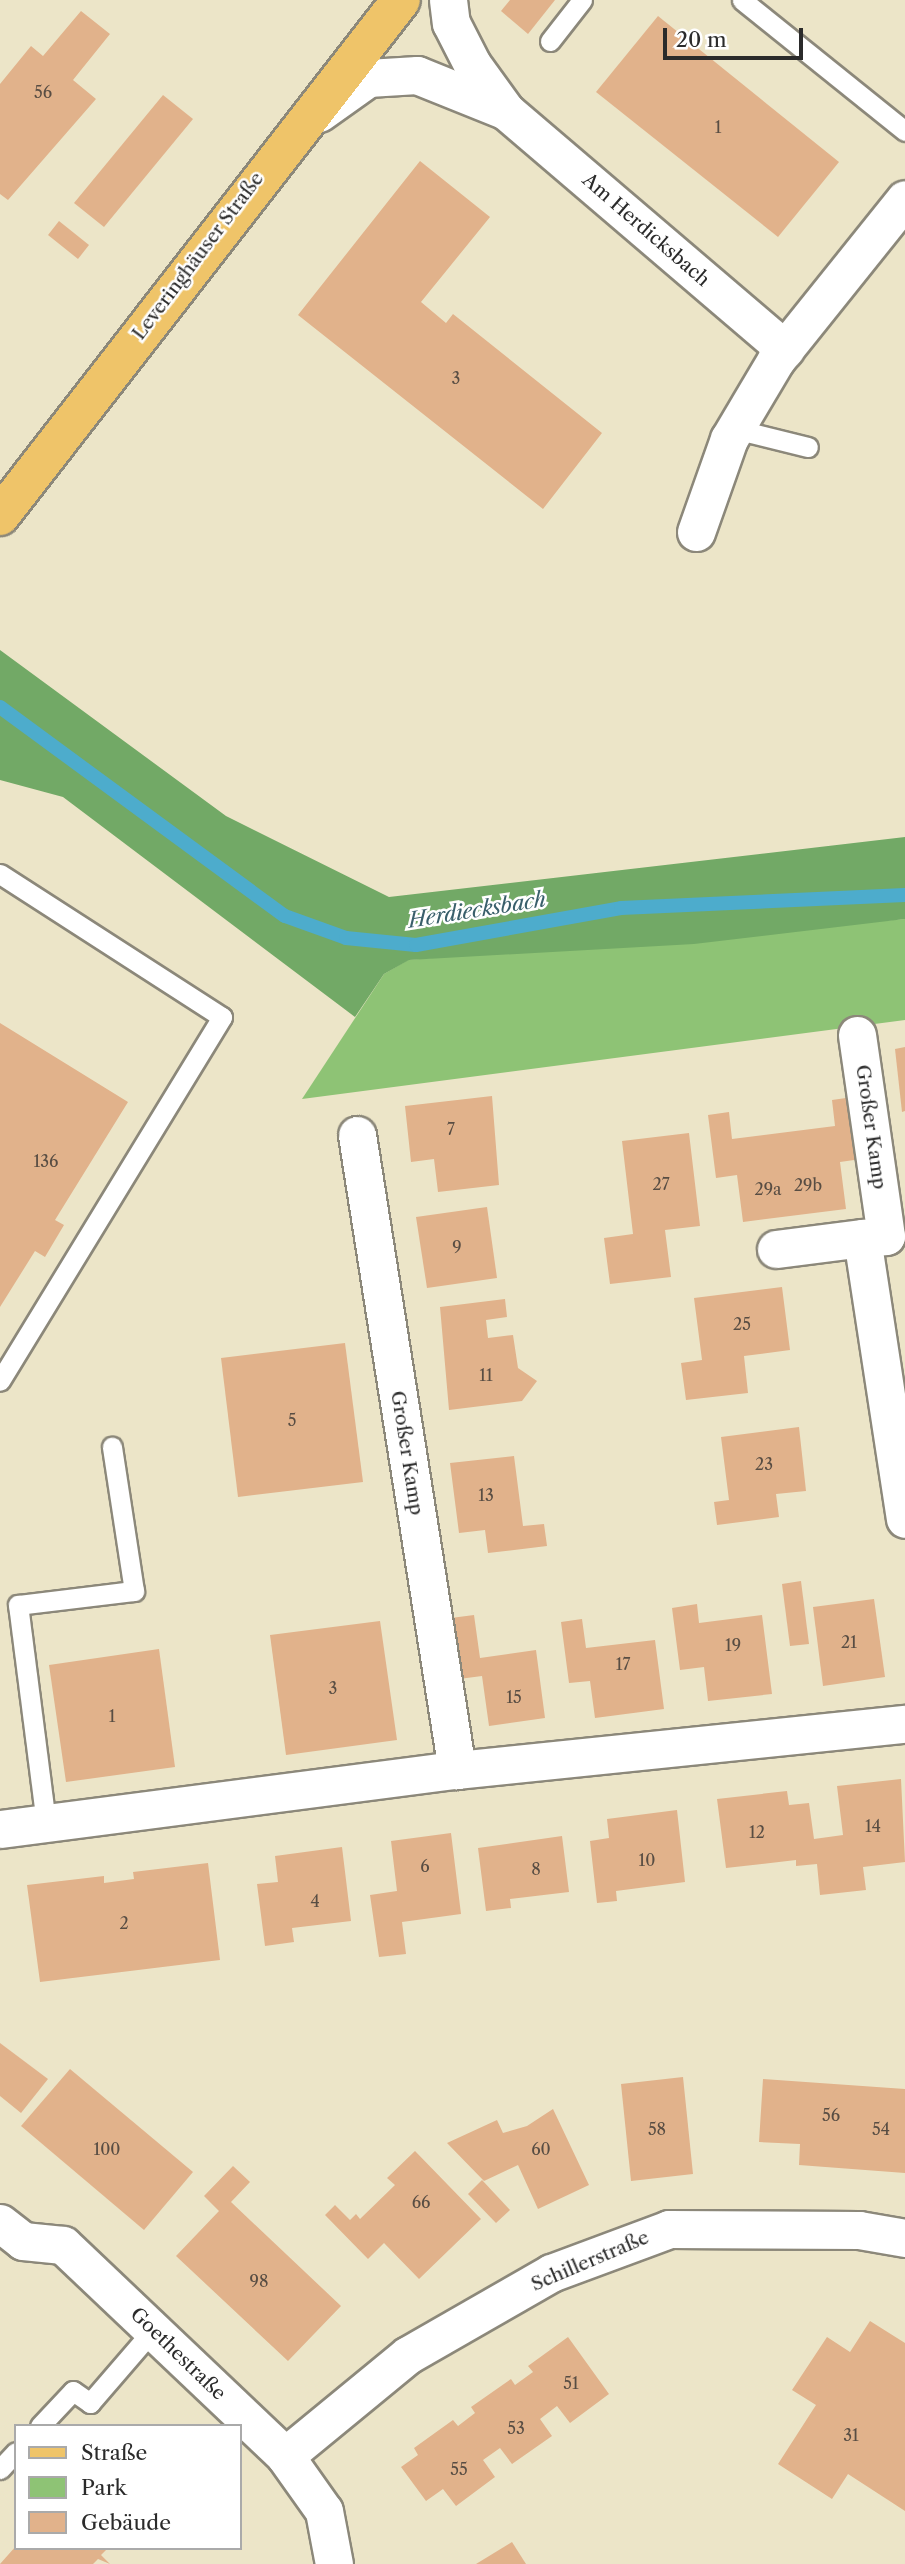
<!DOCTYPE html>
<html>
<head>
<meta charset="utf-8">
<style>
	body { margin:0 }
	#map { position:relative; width:905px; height:2564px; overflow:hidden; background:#ece5c8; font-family:"Libre Caslon Text",serif }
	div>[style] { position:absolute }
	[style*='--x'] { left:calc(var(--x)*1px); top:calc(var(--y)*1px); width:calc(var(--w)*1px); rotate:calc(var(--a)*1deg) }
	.green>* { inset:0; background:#8ec375 }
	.forest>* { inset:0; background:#72a966 }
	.stream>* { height:14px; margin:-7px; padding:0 7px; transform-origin:7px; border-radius:7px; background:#4daccc }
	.building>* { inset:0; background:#e1b28b }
	.roads { filter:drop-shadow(2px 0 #8c887a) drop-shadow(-2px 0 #8c887a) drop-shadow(0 2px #8c887a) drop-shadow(0 -2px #8c887a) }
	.lane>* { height:19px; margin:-9.5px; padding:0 9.5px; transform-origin:9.5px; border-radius:9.5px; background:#fff }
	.street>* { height:37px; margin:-18.5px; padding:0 18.5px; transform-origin:18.5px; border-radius:18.5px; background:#fff }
	.primary>* { height:38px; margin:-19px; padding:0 19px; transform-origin:19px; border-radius:19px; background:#efc469 }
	span { translate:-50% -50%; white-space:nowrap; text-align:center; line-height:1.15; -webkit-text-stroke:5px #fff; paint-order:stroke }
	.number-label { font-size:16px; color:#584d43 }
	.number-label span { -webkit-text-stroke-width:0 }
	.street-label { font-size:19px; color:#2b2b2b }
	.water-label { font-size:21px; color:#395f6b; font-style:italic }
	.legend { position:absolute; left:14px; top:2424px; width:228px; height:126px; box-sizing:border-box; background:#fff; border:2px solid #aaa; margin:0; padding:9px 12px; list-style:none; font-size:21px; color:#2b2b2b }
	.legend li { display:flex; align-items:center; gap:14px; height:35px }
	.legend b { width:35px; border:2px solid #aaa }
	.scale { position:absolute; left:663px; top:28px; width:140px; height:32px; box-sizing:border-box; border:4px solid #2b2b2b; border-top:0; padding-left:9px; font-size:21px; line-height:24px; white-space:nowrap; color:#2b2b2b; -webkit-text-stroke:5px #fff; paint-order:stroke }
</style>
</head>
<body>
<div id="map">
	<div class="green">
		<div style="clip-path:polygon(905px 919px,905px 1020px,302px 1099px,384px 974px,408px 960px)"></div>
	</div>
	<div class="forest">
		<div style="clip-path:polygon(0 650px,226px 816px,389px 897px,905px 837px,905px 919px,694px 944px,409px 960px,384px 974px,355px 1017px,63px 797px,0 780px)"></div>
	</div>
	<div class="stream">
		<div style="--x:0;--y:707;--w:353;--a:36.3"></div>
		<div style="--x:285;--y:916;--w:65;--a:19.8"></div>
		<div style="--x:346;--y:938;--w:70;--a:5.7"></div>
		<div style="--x:416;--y:945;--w:208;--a:-10.2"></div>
		<div style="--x:621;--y:908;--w:284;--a:-2.6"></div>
	</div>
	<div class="building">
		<div style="clip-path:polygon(510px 0,555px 0,528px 34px,501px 11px)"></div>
		<div style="clip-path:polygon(81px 11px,110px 34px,73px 80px,96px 99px,8px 200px,0 194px,0 84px,31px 46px,43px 56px)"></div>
		<div style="clip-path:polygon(658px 16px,839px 162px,778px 237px,596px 92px)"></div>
		<div style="clip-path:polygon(163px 95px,193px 119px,104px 227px,74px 203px)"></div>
		<div style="clip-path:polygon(420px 161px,490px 217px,421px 302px,446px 323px,453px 314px,602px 433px,543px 509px,298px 315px)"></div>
		<div style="clip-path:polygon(59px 221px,89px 245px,78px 259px,48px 235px)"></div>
		<div style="clip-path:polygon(0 1023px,128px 1102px,55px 1220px,64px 1225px,45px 1257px,35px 1251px,0 1307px)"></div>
		<div style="clip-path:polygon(905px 1047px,905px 1111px,902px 1112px,895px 1049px)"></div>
		<div style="clip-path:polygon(492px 1096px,499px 1185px,438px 1192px,434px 1159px,411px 1162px,405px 1106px)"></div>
		<div style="clip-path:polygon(853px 1097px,861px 1159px,840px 1162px,846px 1209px,743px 1222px,737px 1175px,716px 1178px,708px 1115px,729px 1112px,732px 1139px,835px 1126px,832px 1100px)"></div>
		<div style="clip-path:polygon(689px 1133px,700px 1226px,665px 1230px,671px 1277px,610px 1284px,604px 1238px,633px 1234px,622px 1141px)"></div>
		<div style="clip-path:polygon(487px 1207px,497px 1278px,427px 1288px,416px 1217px)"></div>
		<div style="clip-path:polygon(782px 1287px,790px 1350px,744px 1356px,748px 1393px,686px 1400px,681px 1363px,702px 1360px,694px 1298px)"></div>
		<div style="clip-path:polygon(505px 1299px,507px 1317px,486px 1320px,488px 1338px,513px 1335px,518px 1368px,537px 1381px,522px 1401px,449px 1410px,440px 1307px)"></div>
		<div style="clip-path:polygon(345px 1343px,363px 1482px,238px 1497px,221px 1358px)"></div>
		<div style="clip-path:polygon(799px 1427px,806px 1491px,776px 1494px,779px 1517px,717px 1525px,714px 1502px,729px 1500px,721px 1437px)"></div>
		<div style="clip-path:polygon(514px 1456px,523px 1526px,544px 1524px,547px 1546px,488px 1553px,485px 1530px,459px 1533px,450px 1463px)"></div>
		<div style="clip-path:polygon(801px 1581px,809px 1644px,790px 1646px,782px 1584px)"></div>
		<div style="clip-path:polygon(874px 1599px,885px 1677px,823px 1686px,813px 1607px)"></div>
		<div style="clip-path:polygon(697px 1604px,699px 1623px,762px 1615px,772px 1694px,708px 1701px,704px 1667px,680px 1670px,672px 1608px)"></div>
		<div style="clip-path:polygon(474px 1615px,480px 1658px,536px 1650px,545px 1718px,489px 1726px,482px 1676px,459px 1679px,451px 1618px)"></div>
		<div style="clip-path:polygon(582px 1619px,586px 1648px,655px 1640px,664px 1709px,595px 1718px,590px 1681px,569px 1683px,561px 1622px)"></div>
		<div style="clip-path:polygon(380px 1621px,397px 1740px,286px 1755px,270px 1635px)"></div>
		<div style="clip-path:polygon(159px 1649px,175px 1767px,66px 1782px,49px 1665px)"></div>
		<div style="clip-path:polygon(901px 1779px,905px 1862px,863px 1867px,866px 1890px,820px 1895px,817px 1864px,796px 1866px,796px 1860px,726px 1868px,717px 1799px,787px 1791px,789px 1805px,809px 1803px,814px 1839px,843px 1835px,837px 1786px)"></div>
		<div style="clip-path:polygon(677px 1810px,685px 1882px,616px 1891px,617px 1901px,597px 1903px,590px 1841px,609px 1838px,607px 1819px)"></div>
		<div style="clip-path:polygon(451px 1833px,461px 1914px,402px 1922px,406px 1954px,379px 1957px,370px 1895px,397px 1891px,391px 1841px)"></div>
		<div style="clip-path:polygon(562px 1836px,569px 1892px,510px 1899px,511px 1908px,486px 1911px,478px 1848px)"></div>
		<div style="clip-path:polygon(342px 1847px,351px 1921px,292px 1928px,294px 1942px,265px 1946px,257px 1884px,278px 1882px,275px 1856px)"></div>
		<div style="clip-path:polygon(208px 1863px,220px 1960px,40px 1982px,27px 1885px,104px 1876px,104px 1883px,134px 1879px,133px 1872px)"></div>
		<div style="clip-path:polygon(0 2043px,48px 2079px,21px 2113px,0 2096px)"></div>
		<div style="clip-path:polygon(70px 2069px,193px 2172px,144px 2230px,21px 2126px)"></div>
		<div style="clip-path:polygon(683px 2077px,693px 2174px,631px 2181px,621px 2084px)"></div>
		<div style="clip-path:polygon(763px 2079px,905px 2089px,905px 2173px,799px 2165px,800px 2144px,759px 2142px)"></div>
		<div style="clip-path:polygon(553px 2109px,589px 2185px,538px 2209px,518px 2165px,484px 2181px,447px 2143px,497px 2120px,503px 2133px,527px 2126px)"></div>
		<div style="clip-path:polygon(415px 2151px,481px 2219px,419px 2279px,384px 2243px,368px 2259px,325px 2215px,335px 2205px,350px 2220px,356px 2214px,360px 2219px,395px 2185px,387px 2178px)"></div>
		<div style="clip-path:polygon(233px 2166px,250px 2182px,231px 2202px,341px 2306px,288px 2361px,176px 2256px,219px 2211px,204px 2196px)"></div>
		<div style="clip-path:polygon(482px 2180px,510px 2210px,496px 2223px,468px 2194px)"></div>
		<div style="clip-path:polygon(870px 2321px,905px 2343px,905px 2511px,848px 2474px,832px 2499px,778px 2464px,816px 2405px,792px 2390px,827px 2337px,850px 2352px)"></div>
		<div style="clip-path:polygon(568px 2337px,609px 2394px,570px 2423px,557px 2406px,540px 2419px,552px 2436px,512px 2464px,500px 2448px,483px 2460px,495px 2477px,456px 2506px,443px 2489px,426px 2501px,401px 2467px,418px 2455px,414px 2448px,453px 2420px,458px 2426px,475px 2413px,471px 2407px,511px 2379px,515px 2385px,533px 2372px,528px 2366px)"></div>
		<div style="clip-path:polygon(512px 2542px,526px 2564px,476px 2564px)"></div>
		<div style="clip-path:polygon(16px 2546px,108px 2548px,101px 2555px,110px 2564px,98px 2559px,93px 2564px,0 2564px)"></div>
	</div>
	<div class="roads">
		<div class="lane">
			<div style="--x:742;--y:0;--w:209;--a:38.8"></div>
			<div style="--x:550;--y:41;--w:52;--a:-52"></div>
			<div style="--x:735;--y:429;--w:75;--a:13.9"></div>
			<div style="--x:0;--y:874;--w:264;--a:32.8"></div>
			<div style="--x:222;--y:1017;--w:426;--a:121.4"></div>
			<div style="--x:46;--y:1823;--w:220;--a:-97.3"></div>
			<div style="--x:18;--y:1605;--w:117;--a:-6.9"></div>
			<div style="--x:134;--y:1591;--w:146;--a:-98.7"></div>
			<div style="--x:40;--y:2426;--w:48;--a:-46.7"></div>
			<div style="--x:73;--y:2391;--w:21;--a:35"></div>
			<div style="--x:90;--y:2403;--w:96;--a:-49.2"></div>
			<div style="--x:0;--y:2469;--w:23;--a:-47"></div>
		</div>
		<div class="street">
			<div style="--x:448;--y:0;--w:23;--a:83"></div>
			<div style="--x:451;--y:23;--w:46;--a:62.9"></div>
			<div style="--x:472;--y:64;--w:58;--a:54.1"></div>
			<div style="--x:506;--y:111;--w:367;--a:40.5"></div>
			<div style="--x:319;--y:113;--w:60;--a:-35.5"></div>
			<div style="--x:368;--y:78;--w:49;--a:-3.5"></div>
			<div style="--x:417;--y:75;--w:96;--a:22"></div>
			<div style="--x:696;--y:532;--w:99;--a:-70.5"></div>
			<div style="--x:729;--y:439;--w:92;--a:-59.3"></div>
			<div style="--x:776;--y:360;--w:206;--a:-51.3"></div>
			<div style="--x:857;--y:1035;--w:203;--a:81.8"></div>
			<div style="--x:886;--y:1236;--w:24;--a:175"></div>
			<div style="--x:862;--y:1238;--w:284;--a:81.3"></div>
			<div style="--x:357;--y:1135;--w:643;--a:81.05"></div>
			<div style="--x:776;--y:1249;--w:87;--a:-7.3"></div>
			<div style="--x:0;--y:1829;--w:461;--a:-7.4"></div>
			<div style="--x:457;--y:1770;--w:450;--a:-5.9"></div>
			<div style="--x:0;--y:2223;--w:29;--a:38"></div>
			<div style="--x:23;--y:2241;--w:40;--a:5.7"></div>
			<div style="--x:63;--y:2245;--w:306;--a:43.5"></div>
			<div style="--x:285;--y:2456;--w:67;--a:54.7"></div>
			<div style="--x:324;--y:2511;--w:54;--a:79.3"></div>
			<div style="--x:285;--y:2456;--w:159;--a:-39.4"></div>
			<div style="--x:408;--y:2355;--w:165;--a:-29.8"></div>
			<div style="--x:551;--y:2273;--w:126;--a:-20.4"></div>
			<div style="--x:669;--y:2229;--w:190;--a:0.3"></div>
			<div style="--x:859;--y:2230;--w:47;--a:9.9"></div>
		</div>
		<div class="primary">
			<div style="--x:0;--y:516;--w:653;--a:-52.15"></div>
		</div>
	</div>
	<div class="number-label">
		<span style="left:43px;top:92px">56</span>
		<span style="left:718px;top:127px">1</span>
		<span style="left:456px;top:378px">3</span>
		<span style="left:451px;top:1129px">7</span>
		<span style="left:46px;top:1161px">136</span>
		<span style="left:661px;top:1184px">27</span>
		<span style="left:808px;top:1185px">29b</span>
		<span style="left:768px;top:1189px">29a</span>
		<span style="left:457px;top:1247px">9</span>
		<span style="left:742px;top:1324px">25</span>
		<span style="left:486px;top:1375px">11</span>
		<span style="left:292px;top:1420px">5</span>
		<span style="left:764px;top:1464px">23</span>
		<span style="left:486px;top:1495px">13</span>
		<span style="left:849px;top:1642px">21</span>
		<span style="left:733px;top:1645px">19</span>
		<span style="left:623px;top:1664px">17</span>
		<span style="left:333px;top:1688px">3</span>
		<span style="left:514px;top:1697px">15</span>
		<span style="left:112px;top:1716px">1</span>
		<span style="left:873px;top:1826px">14</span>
		<span style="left:757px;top:1832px">12</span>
		<span style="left:647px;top:1860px">10</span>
		<span style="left:425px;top:1866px">6</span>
		<span style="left:536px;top:1869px">8</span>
		<span style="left:315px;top:1901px">4</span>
		<span style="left:124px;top:1923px">2</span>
		<span style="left:831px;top:2115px">56</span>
		<span style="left:657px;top:2129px">58</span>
		<span style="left:881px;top:2129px">54</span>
		<span style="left:107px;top:2149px">100</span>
		<span style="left:541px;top:2149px">60</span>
		<span style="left:421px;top:2202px">66</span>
		<span style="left:259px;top:2281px">98</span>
		<span style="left:571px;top:2383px">51</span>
		<span style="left:516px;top:2428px">53</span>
		<span style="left:851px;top:2435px">31</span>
		<span style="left:459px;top:2469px">55</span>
	</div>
	<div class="street-label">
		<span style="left:646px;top:230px;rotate:41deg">Am Herdicksbach</span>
		<span style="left:198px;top:256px;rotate:-53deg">Leveringhäuser Straße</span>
		<span style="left:871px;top:1127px;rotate:82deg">Großer Kamp</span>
		<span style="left:407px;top:1453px;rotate:81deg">Großer Kamp</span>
		<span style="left:590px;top:2261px;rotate:-23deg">Schillerstraße</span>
		<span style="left:178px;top:2354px;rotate:44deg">Goethestraße</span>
	</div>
	<div class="water-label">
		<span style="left:477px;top:910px;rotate:-9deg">Herdiecksbach</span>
	</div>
	<ul class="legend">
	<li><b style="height:9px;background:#efc469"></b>Straße</li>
	<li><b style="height:19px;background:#8ec375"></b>Park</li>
	<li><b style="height:19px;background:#e1b28b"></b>Gebäude</li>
	</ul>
	<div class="scale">20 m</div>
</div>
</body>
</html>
